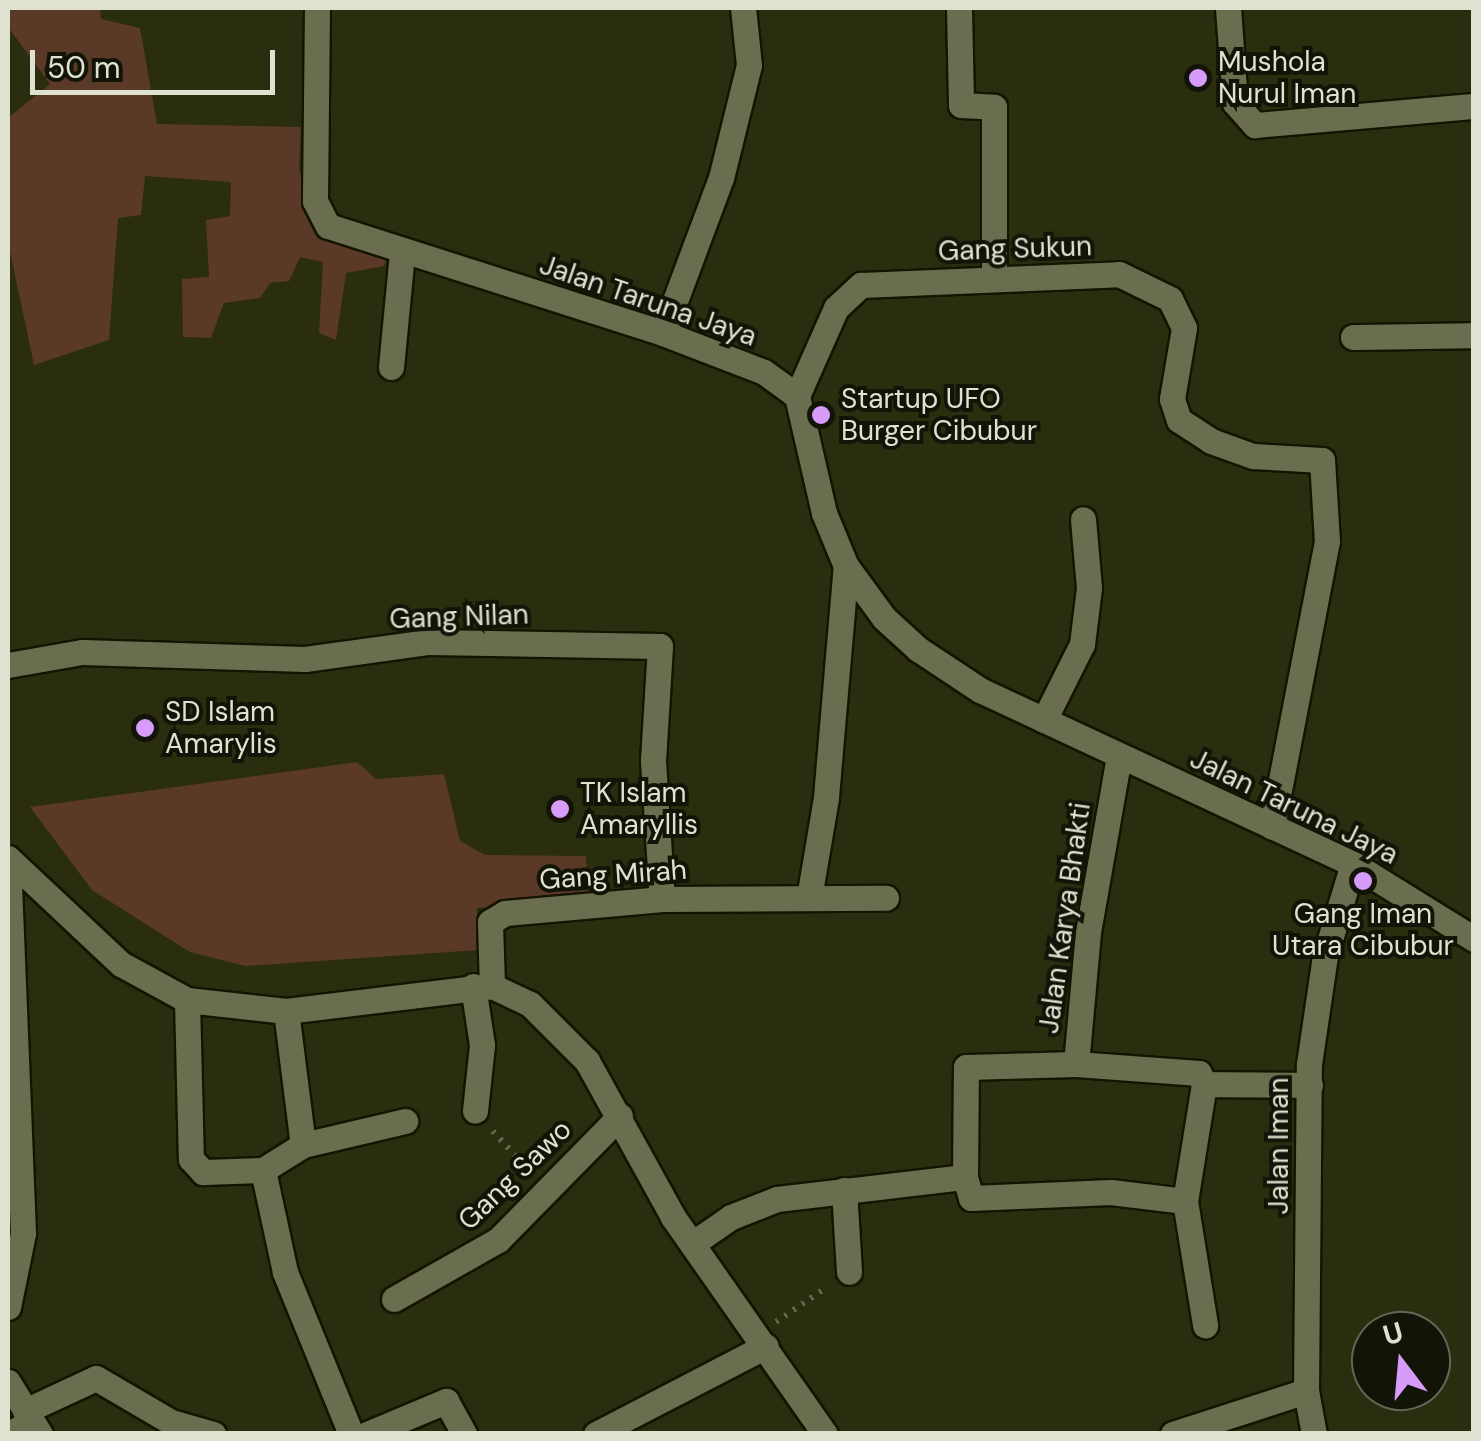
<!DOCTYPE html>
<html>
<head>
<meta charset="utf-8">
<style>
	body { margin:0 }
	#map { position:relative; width:1481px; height:1441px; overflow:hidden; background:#2b2d0f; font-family:"DM Sans",sans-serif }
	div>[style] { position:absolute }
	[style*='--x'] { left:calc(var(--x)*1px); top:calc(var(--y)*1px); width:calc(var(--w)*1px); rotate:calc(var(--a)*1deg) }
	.green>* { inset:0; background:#5a3927 }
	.path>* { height:6px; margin-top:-3px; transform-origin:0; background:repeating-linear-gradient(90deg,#66694f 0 2.5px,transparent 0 10.5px) }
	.roads { filter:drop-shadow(2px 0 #141500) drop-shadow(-2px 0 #141500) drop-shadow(0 2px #141500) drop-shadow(0 -2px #141500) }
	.minor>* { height:25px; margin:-12.5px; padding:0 12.5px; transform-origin:12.5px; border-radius:12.5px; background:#6b6e4e }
	.tertiary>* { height:25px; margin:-12.5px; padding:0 12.5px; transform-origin:12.5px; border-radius:12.5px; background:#6b6e4e }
	.dots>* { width:28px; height:28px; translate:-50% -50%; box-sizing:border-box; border:5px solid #131408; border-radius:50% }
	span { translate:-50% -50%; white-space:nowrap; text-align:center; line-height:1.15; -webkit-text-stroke:8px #131408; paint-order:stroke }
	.poi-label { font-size:28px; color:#dfe2d0 }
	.left { translate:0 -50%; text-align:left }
	.street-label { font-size:28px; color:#dfe2d0 }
	.frame { position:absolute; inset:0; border:10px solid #dfe2d0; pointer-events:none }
	.north { position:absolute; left:1351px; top:1311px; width:100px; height:100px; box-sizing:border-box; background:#131408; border:2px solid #656658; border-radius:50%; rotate:344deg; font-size:28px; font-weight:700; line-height:40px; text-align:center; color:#dfe2d0 }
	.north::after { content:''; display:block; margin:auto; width:35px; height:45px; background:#d79bf9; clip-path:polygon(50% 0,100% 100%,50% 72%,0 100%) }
	.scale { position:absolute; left:30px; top:50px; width:245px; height:45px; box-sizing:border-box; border:5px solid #dfe2d0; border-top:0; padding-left:12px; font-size:30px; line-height:35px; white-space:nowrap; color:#dfe2d0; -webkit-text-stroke:8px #131408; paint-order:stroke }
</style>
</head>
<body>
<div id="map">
	<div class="green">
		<div style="clip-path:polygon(8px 8px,100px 8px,101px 19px,140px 28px,157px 124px,301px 127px,299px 168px,309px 204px,390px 249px,384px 266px,346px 273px,336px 340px,319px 333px,323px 262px,300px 257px,289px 281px,270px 283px,260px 298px,224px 303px,211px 338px,183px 337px,182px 279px,209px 277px,206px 220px,230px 216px,231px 182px,145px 176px,141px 215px,118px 218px,109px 340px,34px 365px,8px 242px,8px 118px,50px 84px,8px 27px)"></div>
		<div style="clip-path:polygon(357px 762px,376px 779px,444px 774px,460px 841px,485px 855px,586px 856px,589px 903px,477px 908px,478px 950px,245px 966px,190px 952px,92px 890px,30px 807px)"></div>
	</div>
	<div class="path">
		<div style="--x:493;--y:1131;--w:52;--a:48.1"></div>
		<div style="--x:776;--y:1322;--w:62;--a:-34.5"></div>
	</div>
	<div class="roads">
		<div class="minor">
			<div style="--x:959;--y:8;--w:97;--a:88.8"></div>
			<div style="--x:961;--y:105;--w:33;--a:3"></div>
			<div style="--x:994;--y:107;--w:172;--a:90"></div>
			<div style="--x:1228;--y:8;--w:95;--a:85.8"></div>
			<div style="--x:1235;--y:103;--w:30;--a:48"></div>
			<div style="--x:1255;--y:125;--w:220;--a:-5"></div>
			<div style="--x:663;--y:333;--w:165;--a:-69.5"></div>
			<div style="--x:721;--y:178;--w:116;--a:-76.1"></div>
			<div style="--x:749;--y:65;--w:57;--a:-96"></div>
			<div style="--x:1353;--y:337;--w:121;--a:-0.9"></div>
			<div style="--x:391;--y:367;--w:115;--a:-84.5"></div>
			<div style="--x:797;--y:396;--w:96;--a:-66.1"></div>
			<div style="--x:836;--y:308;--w:34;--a:-43"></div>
			<div style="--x:861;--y:285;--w:258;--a:-2.4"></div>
			<div style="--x:1119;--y:274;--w:57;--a:26.1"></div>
			<div style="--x:1170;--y:299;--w:32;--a:64"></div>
			<div style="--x:1184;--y:328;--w:72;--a:99.6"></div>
			<div style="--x:1172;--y:399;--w:22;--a:72"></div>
			<div style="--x:1179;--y:420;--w:38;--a:33"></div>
			<div style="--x:1211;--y:441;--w:45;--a:19.7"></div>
			<div style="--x:1253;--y:456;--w:69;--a:3.3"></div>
			<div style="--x:1322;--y:460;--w:81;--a:86.5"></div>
			<div style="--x:1327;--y:541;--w:291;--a:100.9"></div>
			<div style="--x:8;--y:665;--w:75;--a:-10"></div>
			<div style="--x:82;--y:652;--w:223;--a:1.8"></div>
			<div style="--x:305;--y:659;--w:123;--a:-7.9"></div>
			<div style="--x:427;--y:642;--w:233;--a:1"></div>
			<div style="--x:660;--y:646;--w:115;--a:93.5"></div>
			<div style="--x:653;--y:761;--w:138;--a:86.3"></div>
			<div style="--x:1044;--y:720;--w:85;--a:-63.4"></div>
			<div style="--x:1082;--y:644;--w:56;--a:-82.9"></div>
			<div style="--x:1089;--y:588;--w:69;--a:-95"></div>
			<div style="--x:809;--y:898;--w:102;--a:-80.4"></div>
			<div style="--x:826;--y:797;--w:232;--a:-85.1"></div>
			<div style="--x:473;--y:986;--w:60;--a:81.3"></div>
			<div style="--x:482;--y:1045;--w:66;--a:96.1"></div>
			<div style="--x:492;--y:986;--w:64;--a:-91.8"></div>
			<div style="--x:490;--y:922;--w:17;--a:-31"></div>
			<div style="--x:505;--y:913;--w:158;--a:-5.1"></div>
			<div style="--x:662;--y:899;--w:224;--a:-0.3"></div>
			<div style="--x:187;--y:1000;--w:159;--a:88.6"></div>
			<div style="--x:191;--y:1159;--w:18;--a:47"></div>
			<div style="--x:203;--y:1172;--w:60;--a:-1.9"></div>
			<div style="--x:286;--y:1011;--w:135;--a:82.8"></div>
			<div style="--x:1076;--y:1064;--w:133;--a:-84.8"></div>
			<div style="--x:1088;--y:932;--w:179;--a:-80"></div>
			<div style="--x:1204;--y:1084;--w:106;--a:0.5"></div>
			<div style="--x:844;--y:1190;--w:82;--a:86.5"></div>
			<div style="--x:1185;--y:1201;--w:75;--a:-173.1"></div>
			<div style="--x:1111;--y:1192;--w:140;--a:177.5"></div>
			<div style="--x:971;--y:1198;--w:22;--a:-106"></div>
			<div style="--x:965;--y:1177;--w:110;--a:-89.5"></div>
			<div style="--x:966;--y:1067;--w:110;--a:-1.6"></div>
			<div style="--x:1076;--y:1064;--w:123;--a:4.2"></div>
			<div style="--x:1199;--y:1073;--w:12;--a:66"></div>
			<div style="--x:1204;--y:1084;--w:119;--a:99.2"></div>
			<div style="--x:1185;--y:1201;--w:126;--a:80.8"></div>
			<div style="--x:692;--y:1244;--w:47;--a:-34.7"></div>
			<div style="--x:731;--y:1217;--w:49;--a:-21.4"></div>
			<div style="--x:777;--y:1199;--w:189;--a:-6.7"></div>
			<div style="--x:394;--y:1299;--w:120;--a:-29.6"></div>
			<div style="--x:498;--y:1240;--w:174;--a:-45.5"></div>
			<div style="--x:8;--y:1307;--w:76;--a:-78.5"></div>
			<div style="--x:23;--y:1233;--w:374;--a:-92.3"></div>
			<div style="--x:8;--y:1382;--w:61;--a:58.4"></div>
			<div style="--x:25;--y:1411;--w:78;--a:-24.9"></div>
			<div style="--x:96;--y:1378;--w:87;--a:30.4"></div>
			<div style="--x:171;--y:1422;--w:44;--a:15.9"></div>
			<div style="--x:9;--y:1434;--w:26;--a:-29"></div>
			<div style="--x:351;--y:1434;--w:175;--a:-112.2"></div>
			<div style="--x:285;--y:1272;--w:104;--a:-102.2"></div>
			<div style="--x:263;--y:1170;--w:47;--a:-32"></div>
			<div style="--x:303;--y:1145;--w:105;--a:-13.2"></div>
			<div style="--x:367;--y:1434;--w:86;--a:-22.7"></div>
			<div style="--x:446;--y:1401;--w:38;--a:61"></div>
			<div style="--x:596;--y:1434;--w:191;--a:-27.4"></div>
			<div style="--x:1173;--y:1434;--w:140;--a:-17.9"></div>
			<div style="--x:1314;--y:1434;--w:44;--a:-100.5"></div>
			<div style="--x:1306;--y:1391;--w:327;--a:-89.5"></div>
			<div style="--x:1309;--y:1064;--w:109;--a:-81.6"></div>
			<div style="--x:1325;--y:956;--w:96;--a:-73.1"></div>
		</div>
		<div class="tertiary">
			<div style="--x:317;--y:8;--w:193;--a:90.6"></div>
			<div style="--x:315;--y:201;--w:28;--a:63"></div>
			<div style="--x:328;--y:226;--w:352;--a:17.7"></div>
			<div style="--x:663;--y:333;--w:108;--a:21.1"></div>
			<div style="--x:764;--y:372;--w:41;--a:36"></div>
			<div style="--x:797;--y:396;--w:120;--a:77"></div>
			<div style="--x:824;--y:513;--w:57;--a:67.5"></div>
			<div style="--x:846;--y:566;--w:64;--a:53.8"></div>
			<div style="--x:884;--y:618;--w:46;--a:42.4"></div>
			<div style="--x:918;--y:649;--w:74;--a:33.5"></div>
			<div style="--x:980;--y:690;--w:412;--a:25"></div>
			<div style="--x:1353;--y:864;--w:142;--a:31.8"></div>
			<div style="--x:8;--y:858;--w:155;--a:43.2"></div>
			<div style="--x:121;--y:964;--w:75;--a:28.6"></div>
			<div style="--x:187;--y:1000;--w:100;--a:6.3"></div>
			<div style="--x:286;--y:1011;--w:208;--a:-6.9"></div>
			<div style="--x:492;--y:986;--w:42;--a:25.3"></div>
			<div style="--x:530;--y:1004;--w:81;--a:45"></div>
			<div style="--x:587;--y:1061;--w:178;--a:61.1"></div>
			<div style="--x:673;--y:1217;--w:265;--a:55"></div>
		</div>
	</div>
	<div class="dots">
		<div style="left:1198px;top:78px;background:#d79bf9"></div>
		<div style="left:821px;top:415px;background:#d79bf9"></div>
		<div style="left:145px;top:728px;background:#d79bf9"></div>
		<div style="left:560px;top:809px;background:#d79bf9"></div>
		<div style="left:1363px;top:881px;background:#d79bf9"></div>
	</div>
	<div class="poi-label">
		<span class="left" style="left:1218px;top:78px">Mushola<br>Nurul Iman</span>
		<span class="left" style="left:841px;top:415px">Startup UFO<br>Burger Cibubur</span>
		<span class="left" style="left:165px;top:728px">SD Islam<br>Amarylis</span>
		<span class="left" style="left:580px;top:809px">TK Islam<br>Amaryllis</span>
		<span style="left:1363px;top:930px">Gang Iman<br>Utara Cibubur</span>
	</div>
	<div class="street-label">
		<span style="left:1015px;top:249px;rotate:-2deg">Gang Sukun</span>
		<span style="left:648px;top:301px;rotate:19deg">Jalan Taruna Jaya</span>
		<span style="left:459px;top:617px;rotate:-2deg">Gang Nilan</span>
		<span style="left:1294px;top:807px;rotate:26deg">Jalan Taruna Jaya</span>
		<span style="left:613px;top:875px;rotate:-4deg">Gang Mirah</span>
		<span style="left:1065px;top:918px;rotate:-82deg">Jalan Karya Bhakti</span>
		<span style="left:1279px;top:1146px;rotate:-90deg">Jalan Iman</span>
		<span style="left:515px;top:1175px;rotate:-44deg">Gang Sawo</span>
	</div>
	<div class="frame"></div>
	<div class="north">U</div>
	<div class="scale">50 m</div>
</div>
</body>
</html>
